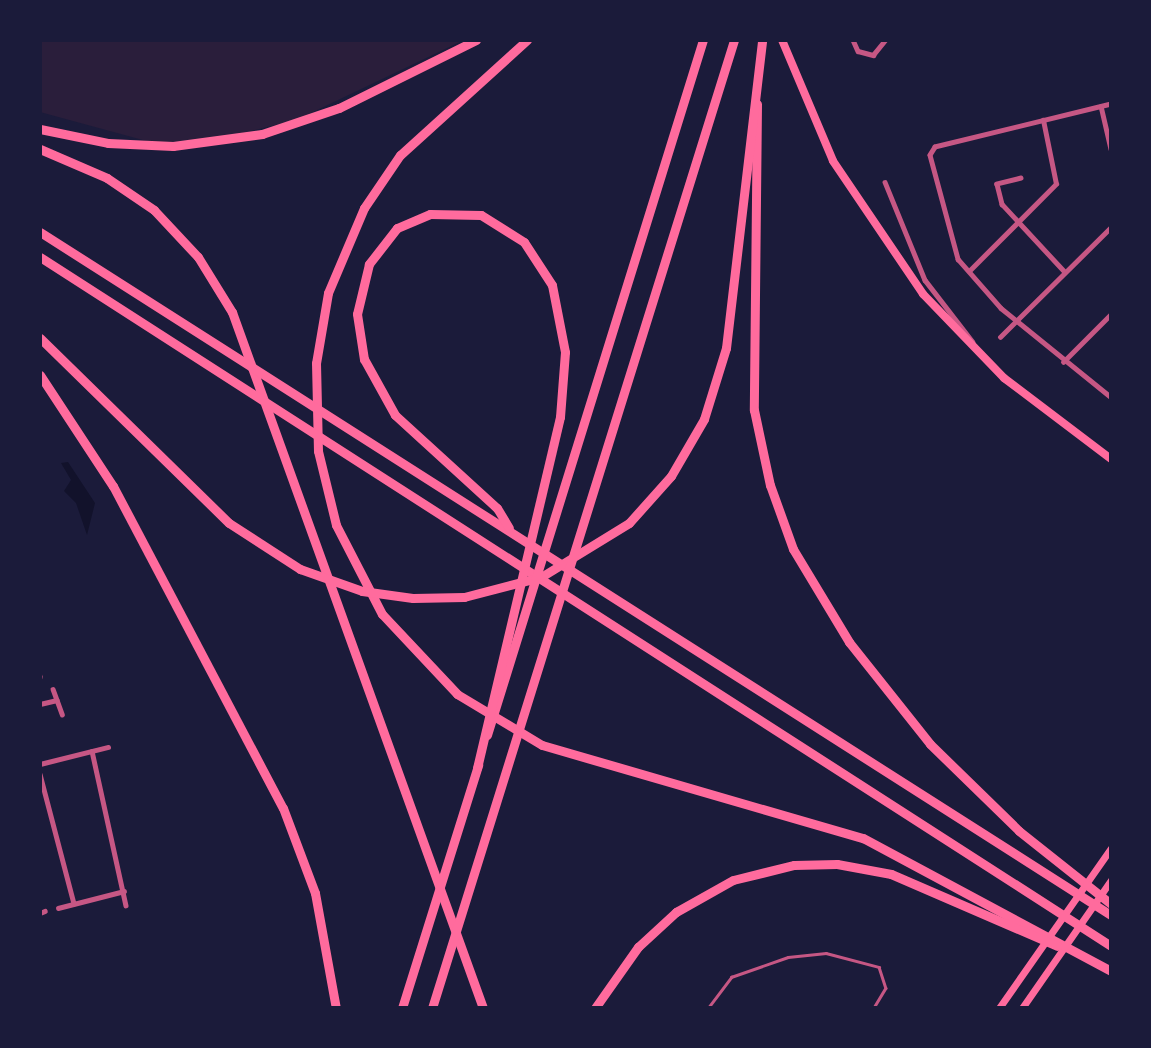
<!DOCTYPE html>
<html>
<head>
<meta charset="utf-8">
<style>
	body { margin:0 }
	#map { position:relative; width:1151px; height:1048px; overflow:hidden; background:#1b1b3a; font-family:Helvetica,sans-serif }
	div>[style] { position:absolute }
	[style*='--x'] { left:calc(var(--x)*1px); top:calc(var(--y)*1px); width:calc(var(--w)*1px); rotate:calc(var(--a)*1deg) }
	.green>* { inset:0; background:#2a1e3b }
	.water>* { inset:0; background:#12122b }
	.service>* { height:2.5px; margin:-1.25px; padding:0 1.25px; transform-origin:1.25px; border-radius:1.25px; background:#c65784 }
	.minor>* { height:4.5px; margin:-2.25px; padding:0 2.25px; transform-origin:2.25px; border-radius:2.25px; background:#c65784 }
	.secondary>* { height:7px; margin:-3.5px; padding:0 3.5px; transform-origin:3.5px; border-radius:3.5px; background:#ff6b9d }
	.primary>* { height:8px; margin:-4px; padding:0 4px; transform-origin:4px; border-radius:4px; background:#ff6b9d }
	.motorway>* { height:9px; margin:-4.5px; padding:0 4.5px; transform-origin:4.5px; border-radius:4.5px; background:#ff6b9d }
	span { translate:-50% -50%; white-space:nowrap; text-align:center; line-height:1.15; -webkit-text-stroke:7px #1b1b3a; paint-order:stroke }
	.frame { position:absolute; inset:0; border:42px solid #1b1b3a; pointer-events:none }
</style>
</head>
<body>
<div id="map">
	<div class="green">
		<div style="clip-path:polygon(40px 40px,464px 40px,296px 120px,176px 149px,40px 112px)"></div>
	</div>
	<div class="water">
		<div style="clip-path:polygon(68px 462px,95px 503px,87px 535px,76px 503px,64px 491px,71px 480px,61px 463px)"></div>
	</div>
	<div class="service">
		<div style="--x:708;--y:1008;--w:39;--a:-53"></div>
		<div style="--x:731;--y:977;--w:60;--a:-19.3"></div>
		<div style="--x:788;--y:957;--w:38;--a:-6"></div>
		<div style="--x:826;--y:953;--w:55;--a:14.8"></div>
		<div style="--x:879;--y:967;--w:22;--a:72"></div>
		<div style="--x:886;--y:988;--w:23;--a:121"></div>
	</div>
	<div class="minor">
		<div style="--x:853;--y:40;--w:12;--a:66"></div>
		<div style="--x:858;--y:51;--w:16;--a:15"></div>
		<div style="--x:873;--y:55;--w:19;--a:-51"></div>
		<div style="--x:1111;--y:104;--w:181;--a:166.3"></div>
		<div style="--x:935;--y:147;--w:9;--a:122"></div>
		<div style="--x:930;--y:155;--w:108;--a:74.9"></div>
		<div style="--x:958;--y:259;--w:65;--a:48.7"></div>
		<div style="--x:1001;--y:308;--w:141;--a:39"></div>
		<div style="--x:1101;--y:106;--w:44;--a:76.9"></div>
		<div style="--x:1021;--y:178;--w:25;--a:166"></div>
		<div style="--x:997;--y:184;--w:21;--a:76"></div>
		<div style="--x:1002;--y:204;--w:91;--a:47.2"></div>
		<div style="--x:885;--y:182;--w:106;--a:67.8"></div>
		<div style="--x:925;--y:280;--w:78;--a:52.3"></div>
		<div style="--x:969;--y:271;--w:123;--a:-45"></div>
		<div style="--x:1056;--y:184;--w:65;--a:-101.5"></div>
		<div style="--x:1000;--y:337;--w:156;--a:-44.7"></div>
		<div style="--x:1063;--y:362;--w:68;--a:-45"></div>
		<div style="--x:40;--y:676;--w:1;--a:90"></div>
		<div style="--x:53;--y:689;--w:27;--a:70"></div>
		<div style="--x:40;--y:704;--w:17;--a:-13"></div>
		<div style="--x:92;--y:751;--w:158;--a:77.6"></div>
		<div style="--x:40;--y:764;--w:70;--a:-14"></div>
		<div style="--x:40;--y:774;--w:134;--a:75.3"></div>
		<div style="--x:58;--y:908;--w:68;--a:-14.4"></div>
		<div style="--x:40;--y:913;--w:5;--a:-22"></div>
	</div>
	<div class="secondary">
		<div style="--x:999;--y:1008;--w:195;--a:-55"></div>
		<div style="--x:1022;--y:1008;--w:156;--a:-55.2"></div>
	</div>
	<div class="primary">
		<div style="--x:782;--y:40;--w:131;--a:67.1"></div>
		<div style="--x:833;--y:161;--w:161;--a:55.9"></div>
		<div style="--x:923;--y:294;--w:117;--a:46"></div>
		<div style="--x:1004;--y:378;--w:134;--a:37.1"></div>
	</div>
	<div class="motorway">
		<div style="--x:527;--y:40;--w:171;--a:137.8"></div>
		<div style="--x:400;--y:155;--w:64;--a:124.2"></div>
		<div style="--x:364;--y:208;--w:92;--a:113"></div>
		<div style="--x:328;--y:293;--w:71;--a:99.7"></div>
		<div style="--x:316;--y:363;--w:88;--a:88.7"></div>
		<div style="--x:318;--y:451;--w:76;--a:76.3"></div>
		<div style="--x:336;--y:525;--w:100;--a:62.7"></div>
		<div style="--x:382;--y:614;--w:110;--a:46.8"></div>
		<div style="--x:457;--y:694;--w:99;--a:31"></div>
		<div style="--x:542;--y:745;--w:334;--a:16.2"></div>
		<div style="--x:863;--y:838;--w:281;--a:28.2"></div>
		<div style="--x:757;--y:104;--w:306;--a:90.6"></div>
		<div style="--x:754;--y:410;--w:77;--a:78"></div>
		<div style="--x:770;--y:485;--w:68;--a:70.2"></div>
		<div style="--x:793;--y:549;--w:109;--a:58.9"></div>
		<div style="--x:849;--y:642;--w:130;--a:51.5"></div>
		<div style="--x:930;--y:744;--w:124;--a:44.3"></div>
		<div style="--x:1019;--y:831;--w:117;--a:38.4"></div>
		<div style="--x:40;--y:129;--w:69;--a:11.6"></div>
		<div style="--x:108;--y:143;--w:65;--a:2.6"></div>
		<div style="--x:173;--y:146;--w:90;--a:-7.7"></div>
		<div style="--x:262;--y:134;--w:81;--a:-18.7"></div>
		<div style="--x:339;--y:108;--w:153;--a:-26.4"></div>
		<div style="--x:40;--y:149;--w:73;--a:23.4"></div>
		<div style="--x:107;--y:178;--w:57;--a:34.2"></div>
		<div style="--x:154;--y:210;--w:64;--a:46.9"></div>
		<div style="--x:198;--y:257;--w:65;--a:58.3"></div>
		<div style="--x:232;--y:312;--w:740;--a:70.17"></div>
		<div style="--x:40;--y:232;--w:1270;--a:32.53"></div>
		<div style="--x:40;--y:257;--w:1273;--a:32.75"></div>
		<div style="--x:40;--y:338;--w:264;--a:44.4"></div>
		<div style="--x:229;--y:523;--w:85;--a:32.9"></div>
		<div style="--x:300;--y:569;--w:66;--a:19.5"></div>
		<div style="--x:362;--y:591;--w:51;--a:7.8"></div>
		<div style="--x:413;--y:598;--w:51;--a:-1.1"></div>
		<div style="--x:464;--y:597;--w:80;--a:-14.6"></div>
		<div style="--x:541;--y:577;--w:103;--a:-31.5"></div>
		<div style="--x:629;--y:523;--w:63;--a:-48.2"></div>
		<div style="--x:671;--y:476;--w:66;--a:-59.9"></div>
		<div style="--x:704;--y:419;--w:74;--a:-72.8"></div>
		<div style="--x:726;--y:348;--w:310;--a:-83.3"></div>
		<div style="--x:40;--y:375;--w:133;--a:56.7"></div>
		<div style="--x:113;--y:486;--w:364;--a:62.2"></div>
		<div style="--x:283;--y:808;--w:91;--a:69.4"></div>
		<div style="--x:315;--y:893;--w:117;--a:79.7"></div>
		<div style="--x:487;--y:735;--w:728;--a:-72.74"></div>
		<div style="--x:477;--y:768;--w:361;--a:-76.7"></div>
		<div style="--x:560;--y:417;--w:65;--a:-85.6"></div>
		<div style="--x:565;--y:352;--w:68;--a:-101"></div>
		<div style="--x:552;--y:285;--w:51;--a:-123.1"></div>
		<div style="--x:524;--y:242;--w:51;--a:-147.9"></div>
		<div style="--x:481;--y:215;--w:51;--a:-178.9"></div>
		<div style="--x:430;--y:214;--w:36;--a:157"></div>
		<div style="--x:397;--y:228;--w:46;--a:127.9"></div>
		<div style="--x:369;--y:264;--w:51;--a:103.5"></div>
		<div style="--x:357;--y:314;--w:46;--a:81.2"></div>
		<div style="--x:364;--y:359;--w:64;--a:61"></div>
		<div style="--x:395;--y:415;--w:138;--a:42.4"></div>
		<div style="--x:497;--y:508;--w:23;--a:59"></div>
		<div style="--x:402;--y:1008;--w:255;--a:-72.6"></div>
		<div style="--x:432;--y:1008;--w:1014;--a:-72.67"></div>
		<div style="--x:595;--y:1008;--w:75;--a:-54.8"></div>
		<div style="--x:638;--y:947;--w:52;--a:-42.6"></div>
		<div style="--x:676;--y:912;--w:65;--a:-29.3"></div>
		<div style="--x:733;--y:880;--w:63;--a:-13.8"></div>
		<div style="--x:794;--y:865;--w:43;--a:-1.3"></div>
		<div style="--x:837;--y:864;--w:55;--a:10.5"></div>
		<div style="--x:891;--y:874;--w:181;--a:23.4"></div>
	</div>
	<div class="frame"></div>
</div>
</body>
</html>
